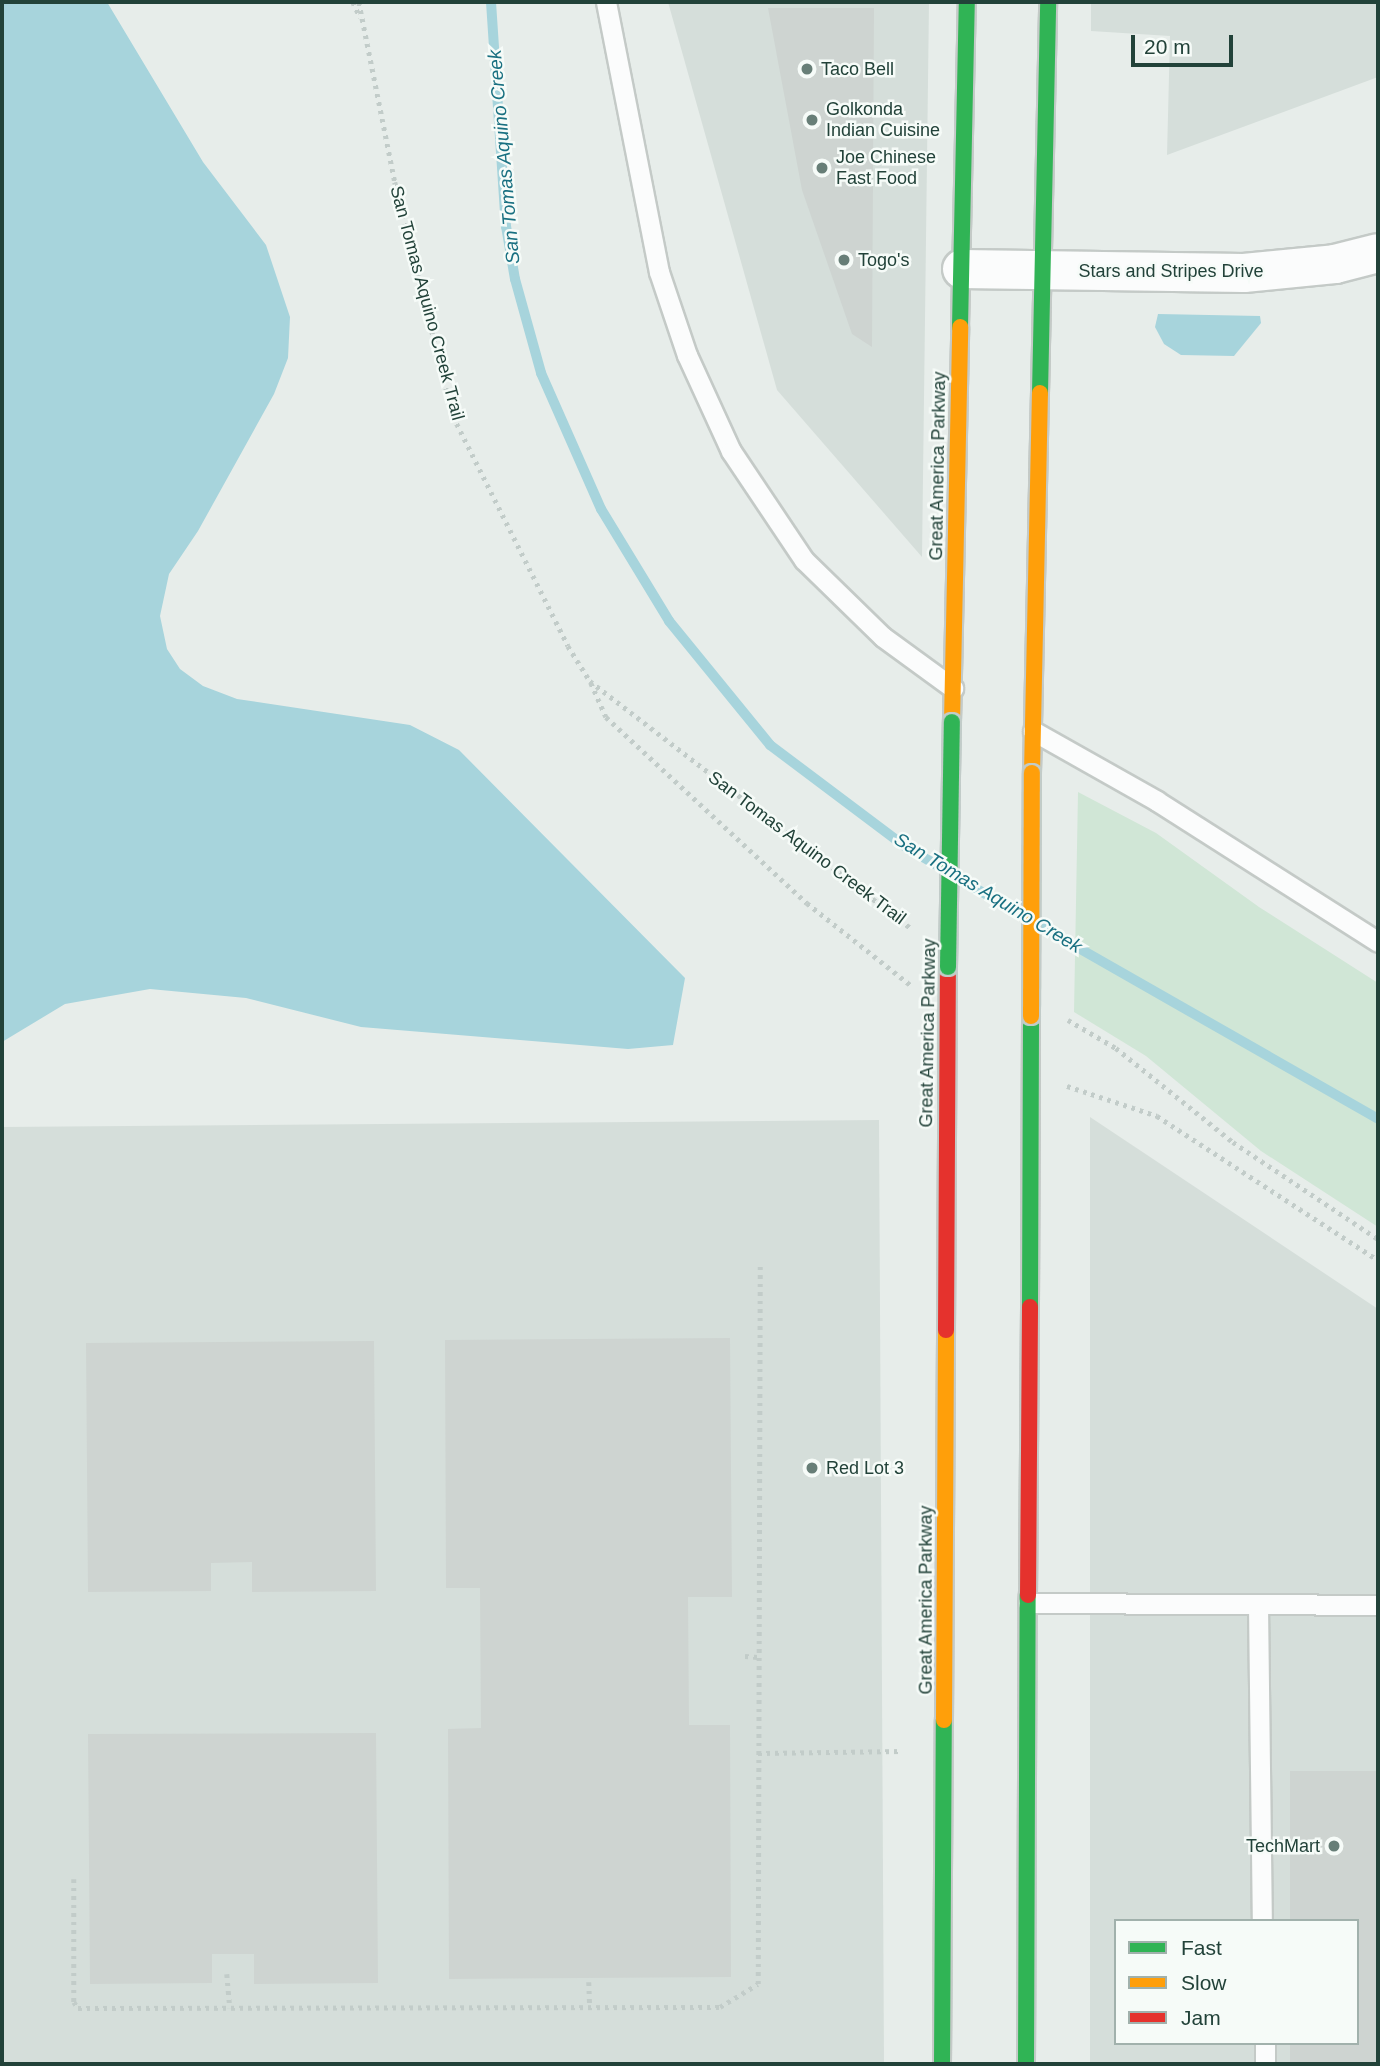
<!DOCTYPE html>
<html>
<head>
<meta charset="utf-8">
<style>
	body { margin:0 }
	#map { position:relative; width:1380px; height:2066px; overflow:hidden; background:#e7edea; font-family:Helvetica,sans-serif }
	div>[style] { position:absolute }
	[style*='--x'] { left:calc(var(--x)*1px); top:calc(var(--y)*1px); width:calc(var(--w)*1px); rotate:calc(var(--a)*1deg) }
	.built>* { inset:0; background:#d5deda }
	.green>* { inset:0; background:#d0e6d6 }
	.water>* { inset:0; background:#a7d4dc }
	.stream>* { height:10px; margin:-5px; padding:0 5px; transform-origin:5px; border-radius:5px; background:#a7d4dc }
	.building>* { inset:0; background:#ced4d1 }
	.path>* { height:4.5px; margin-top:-2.25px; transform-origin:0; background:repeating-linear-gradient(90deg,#c2ccc9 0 3.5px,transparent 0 8.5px) }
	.roads { filter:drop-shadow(2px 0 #c4cac7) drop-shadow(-2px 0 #c4cac7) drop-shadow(0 2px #c4cac7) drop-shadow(0 -2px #c4cac7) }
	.lane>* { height:19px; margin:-9.5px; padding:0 9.5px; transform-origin:9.5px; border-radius:9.5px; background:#fbfcfc }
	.street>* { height:38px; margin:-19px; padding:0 19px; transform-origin:19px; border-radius:19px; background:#fbfcfc }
	.fast>* { height:16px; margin:-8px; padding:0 8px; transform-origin:8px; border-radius:8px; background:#30b455 }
	.slow>* { height:16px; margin:-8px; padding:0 8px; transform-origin:8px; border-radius:8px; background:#ff9f0a }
	.jam>* { height:16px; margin:-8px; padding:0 8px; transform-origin:8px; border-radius:8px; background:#e5322d }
	.bridges { filter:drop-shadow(2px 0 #c2ccc9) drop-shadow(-2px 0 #c2ccc9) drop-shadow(0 2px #c2ccc9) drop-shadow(0 -2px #c2ccc9) }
	.fast-bridge>* { height:16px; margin:-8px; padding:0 8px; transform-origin:8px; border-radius:8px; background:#30b455 }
	.slow-bridge>* { height:16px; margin:-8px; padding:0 8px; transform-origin:8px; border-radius:8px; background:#ff9f0a }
	.dots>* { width:19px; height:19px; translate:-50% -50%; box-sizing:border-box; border:4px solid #f6fbf8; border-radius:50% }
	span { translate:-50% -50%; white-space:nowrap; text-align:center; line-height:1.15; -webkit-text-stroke:5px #f6fbf8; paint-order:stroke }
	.poi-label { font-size:18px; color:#224239 }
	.left { translate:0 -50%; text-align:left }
	.right { translate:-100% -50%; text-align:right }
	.street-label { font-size:18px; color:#224239 }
	.water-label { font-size:19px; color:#197081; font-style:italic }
	.frame { position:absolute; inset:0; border:4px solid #224239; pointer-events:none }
	.legend { position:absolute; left:1114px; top:1919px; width:245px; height:126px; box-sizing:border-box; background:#f6fbf8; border:2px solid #a1b1ac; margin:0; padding:9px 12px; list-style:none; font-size:21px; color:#224239 }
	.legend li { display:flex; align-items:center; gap:14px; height:35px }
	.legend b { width:35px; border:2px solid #a1b1ac }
	.scale { position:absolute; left:1131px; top:35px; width:102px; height:32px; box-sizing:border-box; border:4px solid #224239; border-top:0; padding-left:9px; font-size:21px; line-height:24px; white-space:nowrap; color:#224239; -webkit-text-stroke:5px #f6fbf8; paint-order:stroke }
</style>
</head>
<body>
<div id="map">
	<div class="built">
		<div style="clip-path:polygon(668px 2px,929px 2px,922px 557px,777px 390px)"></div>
		<div style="clip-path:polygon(1091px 2px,1378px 2px,1378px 77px,1167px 155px,1170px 36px,1091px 31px)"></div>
		<div style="clip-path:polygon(evenodd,1090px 1117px,1378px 1309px,1378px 2064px,1090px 2064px,1090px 1117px,1116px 1921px,1357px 1921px,1357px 2043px,1116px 2043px,1116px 1921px)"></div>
		<div style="clip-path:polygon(879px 1120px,884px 2064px,2px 2064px,2px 1127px)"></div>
	</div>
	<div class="green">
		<div style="clip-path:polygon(1078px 792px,1156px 833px,1259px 907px,1378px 983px,1378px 1227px,1261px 1151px,1146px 1056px,1074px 1012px)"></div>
	</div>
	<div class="water">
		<div style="clip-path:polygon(2px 2px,107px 2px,203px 162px,266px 245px,290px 317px,288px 358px,274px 394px,198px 531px,169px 574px,160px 616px,167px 649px,180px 669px,203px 686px,237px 699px,410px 725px,459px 750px,685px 978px,673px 1045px,628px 1049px,361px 1027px,246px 998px,150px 989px,65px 1004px,2px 1042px)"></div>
		<div style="clip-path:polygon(1158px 314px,1260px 316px,1261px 323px,1234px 356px,1181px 355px,1164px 344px,1155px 327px)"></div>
	</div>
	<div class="stream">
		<div style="--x:491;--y:2;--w:225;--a:86.2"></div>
		<div style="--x:506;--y:226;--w:54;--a:80.4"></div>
		<div style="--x:515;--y:279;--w:98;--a:74.5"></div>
		<div style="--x:541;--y:373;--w:149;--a:66.2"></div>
		<div style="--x:601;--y:509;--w:131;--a:58.7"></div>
		<div style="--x:669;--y:621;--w:160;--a:50.8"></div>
		<div style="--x:770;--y:745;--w:171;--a:36.9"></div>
		<div style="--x:907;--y:848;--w:40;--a:29.7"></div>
		<div style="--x:958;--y:878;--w:75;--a:30.3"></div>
		<div style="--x:1040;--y:926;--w:389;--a:29.7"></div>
	</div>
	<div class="building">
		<div style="clip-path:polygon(768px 8px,874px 8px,872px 347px,852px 334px,802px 190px)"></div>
		<div style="clip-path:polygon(730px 1338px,732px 1597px,688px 1597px,689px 1725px,730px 1725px,731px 1977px,449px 1979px,448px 1729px,481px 1728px,480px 1588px,446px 1588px,445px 1340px)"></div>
		<div style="clip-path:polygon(374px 1341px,376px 1591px,252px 1592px,252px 1562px,211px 1563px,211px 1591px,88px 1592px,86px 1343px)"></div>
		<div style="clip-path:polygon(376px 1733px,378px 1983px,254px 1984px,254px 1954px,212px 1954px,212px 1983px,90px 1984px,88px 1734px)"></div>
		<div style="clip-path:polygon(1290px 1771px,1378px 1771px,1378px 2064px,1290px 2064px,1290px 2043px,1357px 2043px,1357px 1921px,1290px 1921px)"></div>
	</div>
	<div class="path">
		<div style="--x:353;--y:2;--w:17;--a:65"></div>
		<div style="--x:359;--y:2;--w:184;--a:78.7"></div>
		<div style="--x:395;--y:182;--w:241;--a:76.1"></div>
		<div style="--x:453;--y:416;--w:257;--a:63.4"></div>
		<div style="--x:568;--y:646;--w:41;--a:57.8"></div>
		<div style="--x:590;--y:681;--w:406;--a:37.6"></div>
		<div style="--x:591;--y:683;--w:37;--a:66"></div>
		<div style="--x:606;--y:717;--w:274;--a:42.8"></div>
		<div style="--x:807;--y:903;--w:135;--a:38.4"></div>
		<div style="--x:1068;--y:1020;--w:56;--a:30.3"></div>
		<div style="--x:1116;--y:1048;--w:150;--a:38.8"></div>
		<div style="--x:1233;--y:1142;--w:174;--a:33.8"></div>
		<div style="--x:1067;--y:1086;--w:95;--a:18.4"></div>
		<div style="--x:1157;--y:1116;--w:264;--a:33.1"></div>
		<div style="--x:745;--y:1656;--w:13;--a:4"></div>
		<div style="--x:758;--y:1753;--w:144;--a:-0.8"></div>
		<div style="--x:74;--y:1879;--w:123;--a:90"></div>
		<div style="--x:74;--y:2002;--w:7;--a:56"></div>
		<div style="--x:78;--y:2008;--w:642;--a:-0.09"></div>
		<div style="--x:720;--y:2007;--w:44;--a:-31.2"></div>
		<div style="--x:758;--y:1984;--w:720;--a:-89.84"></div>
		<div style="--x:227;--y:1974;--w:34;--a:85"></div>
		<div style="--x:589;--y:1982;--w:25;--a:88"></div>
	</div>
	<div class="roads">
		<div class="lane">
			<div style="--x:606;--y:2;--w:275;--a:78.9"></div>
			<div style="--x:659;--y:272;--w:88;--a:71.4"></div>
			<div style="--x:687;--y:355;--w:106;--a:65.4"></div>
			<div style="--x:731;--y:451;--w:131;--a:56.2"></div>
			<div style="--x:804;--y:560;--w:110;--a:44.3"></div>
			<div style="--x:883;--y:637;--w:87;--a:36.1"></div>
			<div style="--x:1033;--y:731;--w:142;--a:29.4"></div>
			<div style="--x:1157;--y:801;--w:262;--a:32.5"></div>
			<div style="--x:1028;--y:1603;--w:350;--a:0.3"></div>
			<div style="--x:1258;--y:1605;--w:316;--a:89.3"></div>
			<div style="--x:1265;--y:2043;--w:21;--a:90"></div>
		</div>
		<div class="street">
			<div style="--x:962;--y:269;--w:282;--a:0.8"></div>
			<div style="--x:1244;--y:273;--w:91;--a:-5.6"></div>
			<div style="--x:1335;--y:264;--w:44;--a:-14.3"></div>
		</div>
		<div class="fast">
			<div style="--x:960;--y:327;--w:325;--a:-88.8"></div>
			<div style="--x:1040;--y:393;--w:391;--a:-88.8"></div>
			<div style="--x:1030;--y:1307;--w:291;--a:-89.8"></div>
			<div style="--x:942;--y:2064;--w:344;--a:-89.7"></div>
			<div style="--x:1026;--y:2064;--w:469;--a:-89.8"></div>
		</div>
		<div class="slow">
			<div style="--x:952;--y:722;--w:395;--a:-88.8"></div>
			<div style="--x:1032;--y:773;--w:380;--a:-88.8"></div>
			<div style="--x:944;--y:1720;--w:390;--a:-89.7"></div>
		</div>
		<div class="jam">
			<div style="--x:946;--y:1330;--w:363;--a:-89.7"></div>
			<div style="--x:1028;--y:1595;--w:288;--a:-89.6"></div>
		</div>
	</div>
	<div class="bridges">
		<div class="fast-bridge">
			<div style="--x:948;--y:967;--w:245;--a:-89.1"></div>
		</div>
		<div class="slow-bridge">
			<div style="--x:1031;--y:1016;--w:243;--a:-89.8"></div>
		</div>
	</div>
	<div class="dots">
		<div style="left:807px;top:69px;background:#677e77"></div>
		<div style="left:812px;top:120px;background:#677e77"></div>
		<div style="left:822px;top:168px;background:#677e77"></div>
		<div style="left:844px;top:260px;background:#677e77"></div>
		<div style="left:812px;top:1468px;background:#677e77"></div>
		<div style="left:1334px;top:1846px;background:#677e77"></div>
	</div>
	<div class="poi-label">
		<span class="left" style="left:821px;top:69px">Taco Bell</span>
		<span class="left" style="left:826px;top:120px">Golkonda<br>Indian Cuisine</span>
		<span class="left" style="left:836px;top:168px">Joe Chinese<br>Fast Food</span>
		<span class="left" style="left:858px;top:260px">Togo's</span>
		<span class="left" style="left:826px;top:1468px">Red Lot 3</span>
		<span class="right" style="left:1320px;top:1846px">TechMart</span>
	</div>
	<div class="street-label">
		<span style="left:1171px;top:271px">Stars and Stripes Drive</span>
		<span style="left:427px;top:303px;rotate:75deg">San Tomas Aquino Creek Trail</span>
		<span style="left:938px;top:466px;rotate:-89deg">Great America Parkway</span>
		<span style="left:807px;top:848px;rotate:37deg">San Tomas Aquino Creek Trail</span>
		<span style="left:928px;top:1033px;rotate:-89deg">Great America Parkway</span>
		<span style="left:926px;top:1600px;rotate:-90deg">Great America Parkway</span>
	</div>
	<div class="water-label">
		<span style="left:504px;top:157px;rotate:-95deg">San Tomas Aquino Creek</span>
		<span style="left:988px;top:893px;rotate:31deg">San Tomas Aquino Creek</span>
	</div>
	<div class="frame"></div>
	<ul class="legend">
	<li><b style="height:9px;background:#30b455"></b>Fast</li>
	<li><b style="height:9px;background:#ff9f0a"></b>Slow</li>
	<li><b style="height:9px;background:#e5322d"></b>Jam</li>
	</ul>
	<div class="scale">20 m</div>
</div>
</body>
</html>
